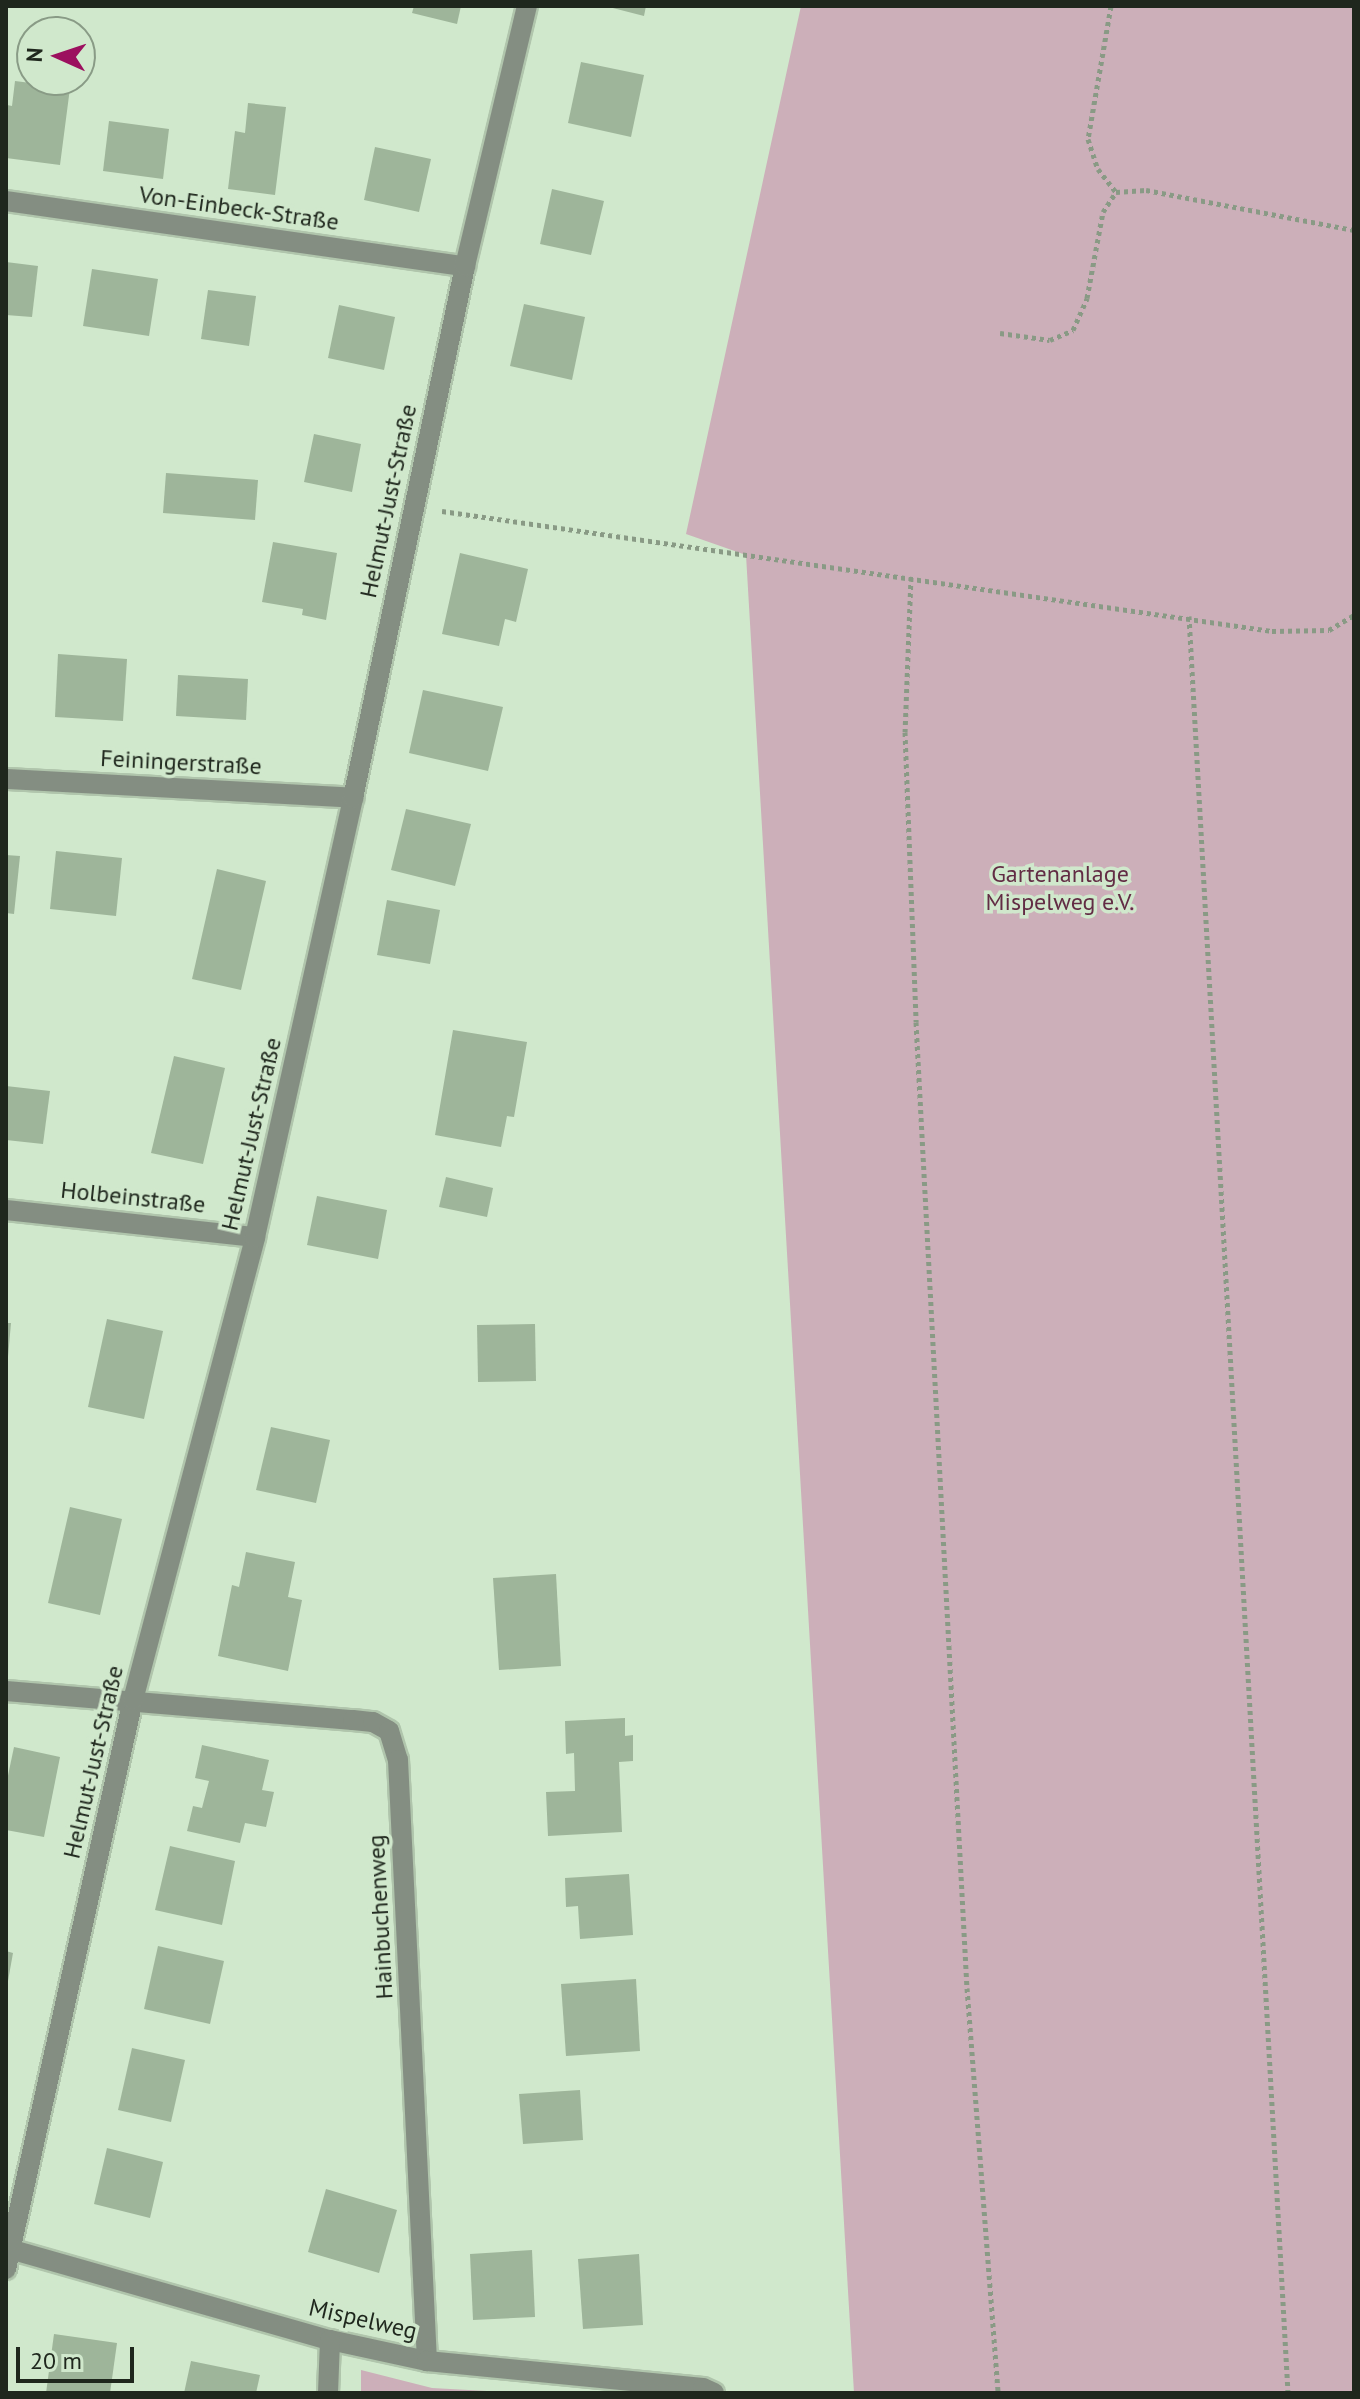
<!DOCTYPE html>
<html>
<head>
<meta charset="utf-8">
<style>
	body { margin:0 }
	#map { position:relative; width:1360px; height:2399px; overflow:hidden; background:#d0e8cc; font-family:"PT Sans",sans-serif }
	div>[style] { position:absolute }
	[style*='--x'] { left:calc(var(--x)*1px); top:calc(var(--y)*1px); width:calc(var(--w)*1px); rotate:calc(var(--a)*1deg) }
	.green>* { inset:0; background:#ccafb9 }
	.building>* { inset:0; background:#9eb59a }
	.path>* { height:5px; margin-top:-2.5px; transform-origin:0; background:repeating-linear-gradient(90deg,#899a85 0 4px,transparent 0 8px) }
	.roads { filter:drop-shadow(2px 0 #b0c5ac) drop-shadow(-2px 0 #b0c5ac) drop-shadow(0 2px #b0c5ac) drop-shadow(0 -2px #b0c5ac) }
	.minor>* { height:20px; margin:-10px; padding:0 10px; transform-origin:10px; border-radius:10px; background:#848e82 }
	span { translate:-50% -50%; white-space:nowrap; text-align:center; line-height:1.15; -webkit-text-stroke:7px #d0e8cc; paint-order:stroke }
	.street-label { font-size:24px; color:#1f271d }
	.park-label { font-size:24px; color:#622c44 }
	.frame { position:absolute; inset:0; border:8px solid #1f271d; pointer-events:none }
	.north { position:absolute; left:16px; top:16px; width:80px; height:80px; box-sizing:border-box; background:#d0e8cc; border:2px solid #899b86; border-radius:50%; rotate:273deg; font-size:22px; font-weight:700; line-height:32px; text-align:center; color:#1f271d }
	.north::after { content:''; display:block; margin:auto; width:28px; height:36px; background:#9c105f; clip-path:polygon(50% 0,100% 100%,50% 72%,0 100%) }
	.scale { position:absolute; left:16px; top:2347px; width:118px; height:36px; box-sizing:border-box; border:4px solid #1f271d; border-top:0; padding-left:10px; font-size:24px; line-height:28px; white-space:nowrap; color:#1f271d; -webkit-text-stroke:6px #d0e8cc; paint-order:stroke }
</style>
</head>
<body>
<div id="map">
	<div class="green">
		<div style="clip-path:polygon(801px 6px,1354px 6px,1354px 2393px,854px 2393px,746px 555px,686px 534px)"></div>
		<div style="clip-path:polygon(361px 2370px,432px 2388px,524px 2393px,361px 2393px)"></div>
	</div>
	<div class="building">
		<div style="clip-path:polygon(414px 6px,461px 6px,457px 24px,412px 13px)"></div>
		<div style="clip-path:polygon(605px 6px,646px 6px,644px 16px)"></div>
		<div style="clip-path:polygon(581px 62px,644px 75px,631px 137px,568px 123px)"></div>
		<div style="clip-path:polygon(15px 81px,70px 88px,60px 165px,6px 158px,7px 105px,12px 106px)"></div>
		<div style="clip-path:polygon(248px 103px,286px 107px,275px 195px,228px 189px,235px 131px,245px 133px)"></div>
		<div style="clip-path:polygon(109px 121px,169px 129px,163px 179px,103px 171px)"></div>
		<div style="clip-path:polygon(375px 147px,431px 159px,419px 212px,364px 200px)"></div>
		<div style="clip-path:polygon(552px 189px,604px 201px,591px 255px,540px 244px)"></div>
		<div style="clip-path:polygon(6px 262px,38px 266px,32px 317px,6px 315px)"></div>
		<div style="clip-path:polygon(92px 269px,158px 279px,149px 336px,83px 326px)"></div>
		<div style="clip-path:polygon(208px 290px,256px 296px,249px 346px,201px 339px)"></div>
		<div style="clip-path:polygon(524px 304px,585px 317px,572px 380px,510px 366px)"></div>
		<div style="clip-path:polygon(339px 305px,395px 317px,384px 370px,328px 358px)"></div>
		<div style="clip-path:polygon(314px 434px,361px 444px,352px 492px,304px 482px)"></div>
		<div style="clip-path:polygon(166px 473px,258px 480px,255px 520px,163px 513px)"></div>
		<div style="clip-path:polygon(273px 542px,337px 553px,326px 620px,302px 615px,303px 609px,262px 602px)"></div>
		<div style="clip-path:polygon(460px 553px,528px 569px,516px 622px,505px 619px,499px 646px,442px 634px)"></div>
		<div style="clip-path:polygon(58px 654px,127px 659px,123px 721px,55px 717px)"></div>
		<div style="clip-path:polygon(178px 675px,248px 679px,246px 720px,176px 716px)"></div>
		<div style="clip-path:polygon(423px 690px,503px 707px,488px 771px,409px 753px)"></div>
		<div style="clip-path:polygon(406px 809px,471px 824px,455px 886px,391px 870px)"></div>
		<div style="clip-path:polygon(56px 851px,122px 858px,116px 916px,50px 909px)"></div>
		<div style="clip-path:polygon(6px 855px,20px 856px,14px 914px,6px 913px)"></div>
		<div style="clip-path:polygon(217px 869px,266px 881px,241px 990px,192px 979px)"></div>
		<div style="clip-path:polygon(387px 900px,440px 910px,430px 964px,377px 955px)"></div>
		<div style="clip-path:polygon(453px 1030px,527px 1042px,514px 1117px,507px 1116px,501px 1147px,435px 1135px)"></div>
		<div style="clip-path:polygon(174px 1056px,225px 1068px,203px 1164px,151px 1153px)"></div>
		<div style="clip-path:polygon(6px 1086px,50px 1091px,43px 1144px,6px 1140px)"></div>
		<div style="clip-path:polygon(446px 1177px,493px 1188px,487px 1217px,439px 1207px)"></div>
		<div style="clip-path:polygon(317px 1196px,387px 1210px,378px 1259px,307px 1245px)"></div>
		<div style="clip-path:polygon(107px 1319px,163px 1331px,144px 1419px,88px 1407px)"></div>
		<div style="clip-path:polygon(6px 1323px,11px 1323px,8px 1357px,6px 1356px)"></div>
		<div style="clip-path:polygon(535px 1324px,536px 1381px,478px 1382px,477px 1325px)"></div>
		<div style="clip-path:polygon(271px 1427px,330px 1440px,316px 1503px,256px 1490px)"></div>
		<div style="clip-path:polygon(70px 1507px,122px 1519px,100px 1615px,48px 1603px)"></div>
		<div style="clip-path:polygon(246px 1552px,295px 1562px,288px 1597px,302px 1600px,288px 1671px,218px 1656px,232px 1585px,239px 1587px)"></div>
		<div style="clip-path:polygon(556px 1574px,561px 1666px,499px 1670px,493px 1578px)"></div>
		<div style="clip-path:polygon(625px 1718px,625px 1736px,633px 1735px,633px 1761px,619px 1762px,622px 1832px,548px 1836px,546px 1792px,575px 1791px,574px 1753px,566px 1754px,565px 1721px)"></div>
		<div style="clip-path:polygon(202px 1745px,269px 1760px,262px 1790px,274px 1792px,266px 1827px,245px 1823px,240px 1843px,187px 1831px,193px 1806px,202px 1808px,209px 1781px,195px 1778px)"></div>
		<div style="clip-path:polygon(14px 1747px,60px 1757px,44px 1837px,6px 1830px,6px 1785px)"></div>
		<div style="clip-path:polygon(170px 1846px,235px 1861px,222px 1925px,155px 1910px)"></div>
		<div style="clip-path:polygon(629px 1874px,633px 1935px,580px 1939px,578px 1906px,566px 1907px,565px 1878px)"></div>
		<div style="clip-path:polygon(158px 1946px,224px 1961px,210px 2024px,144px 2009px)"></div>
		<div style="clip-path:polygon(6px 1951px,13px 1953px,8px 1981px,6px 1981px)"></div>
		<div style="clip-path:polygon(636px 1979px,640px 2051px,566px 2056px,561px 1984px)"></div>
		<div style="clip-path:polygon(132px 2048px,185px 2060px,171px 2122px,118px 2110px)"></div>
		<div style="clip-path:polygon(580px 2090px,583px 2140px,523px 2144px,519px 2094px)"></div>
		<div style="clip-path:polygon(107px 2148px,163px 2162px,150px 2218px,94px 2204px)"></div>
		<div style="clip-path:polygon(326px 2189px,397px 2210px,379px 2273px,308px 2252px)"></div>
		<div style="clip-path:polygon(532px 2250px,535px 2317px,473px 2320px,470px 2254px)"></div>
		<div style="clip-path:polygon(639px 2254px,643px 2325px,583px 2329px,578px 2259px)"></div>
		<div style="clip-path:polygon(54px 2334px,117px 2343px,110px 2393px,46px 2393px)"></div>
		<div style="clip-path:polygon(191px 2361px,260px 2375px,256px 2393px,184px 2393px)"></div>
	</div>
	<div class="path">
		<div style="--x:1111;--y:6;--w:135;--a:99.8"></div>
		<div style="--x:1088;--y:139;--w:32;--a:72"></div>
		<div style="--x:1098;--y:169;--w:29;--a:52"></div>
		<div style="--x:1000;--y:333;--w:50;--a:8"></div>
		<div style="--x:1050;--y:340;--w:25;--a:-23"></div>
		<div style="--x:1073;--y:330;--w:35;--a:-66"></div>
		<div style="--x:1087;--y:298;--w:87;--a:-79.5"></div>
		<div style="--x:1103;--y:212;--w:24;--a:-57"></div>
		<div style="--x:1116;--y:192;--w:30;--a:-4"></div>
		<div style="--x:1146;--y:190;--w:212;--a:10.9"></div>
		<div style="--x:442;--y:511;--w:839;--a:8.23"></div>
		<div style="--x:1272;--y:631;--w:57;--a:-1"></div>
		<div style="--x:1329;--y:630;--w:29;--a:-31"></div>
		<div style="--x:911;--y:577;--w:155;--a:92.2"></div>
		<div style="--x:905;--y:732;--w:290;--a:87.8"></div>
		<div style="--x:916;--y:1022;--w:967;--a:86.98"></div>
		<div style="--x:967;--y:1988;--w:406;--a:85.6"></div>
		<div style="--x:1189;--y:616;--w:1780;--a:86.81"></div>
	</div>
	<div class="roads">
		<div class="minor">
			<div style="--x:6;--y:201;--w:464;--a:8.1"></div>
			<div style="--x:6;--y:779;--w:348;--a:3.1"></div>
			<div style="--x:6;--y:1210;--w:250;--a:6.2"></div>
			<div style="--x:6;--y:1691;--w:348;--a:4.8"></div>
			<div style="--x:353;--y:1720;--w:20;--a:6"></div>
			<div style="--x:373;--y:1722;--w:18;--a:29"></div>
			<div style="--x:389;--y:1731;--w:30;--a:73"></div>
			<div style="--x:398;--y:1760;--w:602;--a:87.24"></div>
			<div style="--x:6;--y:2248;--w:337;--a:15.9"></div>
			<div style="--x:330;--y:2340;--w:99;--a:12.2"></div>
			<div style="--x:427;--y:2361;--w:277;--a:5.6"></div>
			<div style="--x:703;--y:2388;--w:12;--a:24"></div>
			<div style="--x:6;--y:2269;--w:583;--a:-77.42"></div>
			<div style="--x:133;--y:1700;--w:479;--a:-75.2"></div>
			<div style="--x:255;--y:1237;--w:450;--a:-77.4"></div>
			<div style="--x:353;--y:798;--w:544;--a:-78.11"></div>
			<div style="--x:465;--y:266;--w:267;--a:-76.6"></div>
			<div style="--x:328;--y:2393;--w:53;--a:-87.8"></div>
		</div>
	</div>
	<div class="street-label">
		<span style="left:239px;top:208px;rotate:8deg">Von-Einbeck-Straße</span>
		<span style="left:388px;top:501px;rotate:-78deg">Helmut-Just-Straße</span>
		<span style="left:181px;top:762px;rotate:3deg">Feiningerstraße</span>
		<span style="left:251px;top:1134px;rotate:-77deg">Helmut-Just-Straße</span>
		<span style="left:133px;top:1197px;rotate:6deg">Holbeinstraße</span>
		<span style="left:93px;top:1762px;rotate:-77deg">Helmut-Just-Straße</span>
		<span style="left:380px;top:1917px;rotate:-93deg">Hainbuchenweg</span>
		<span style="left:363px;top:2319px;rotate:13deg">Mispelweg</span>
	</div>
	<div class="park-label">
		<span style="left:1060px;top:888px">Gartenanlage<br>Mispelweg e.V.</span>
	</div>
	<div class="frame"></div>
	<div class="north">N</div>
	<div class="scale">20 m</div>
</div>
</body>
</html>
